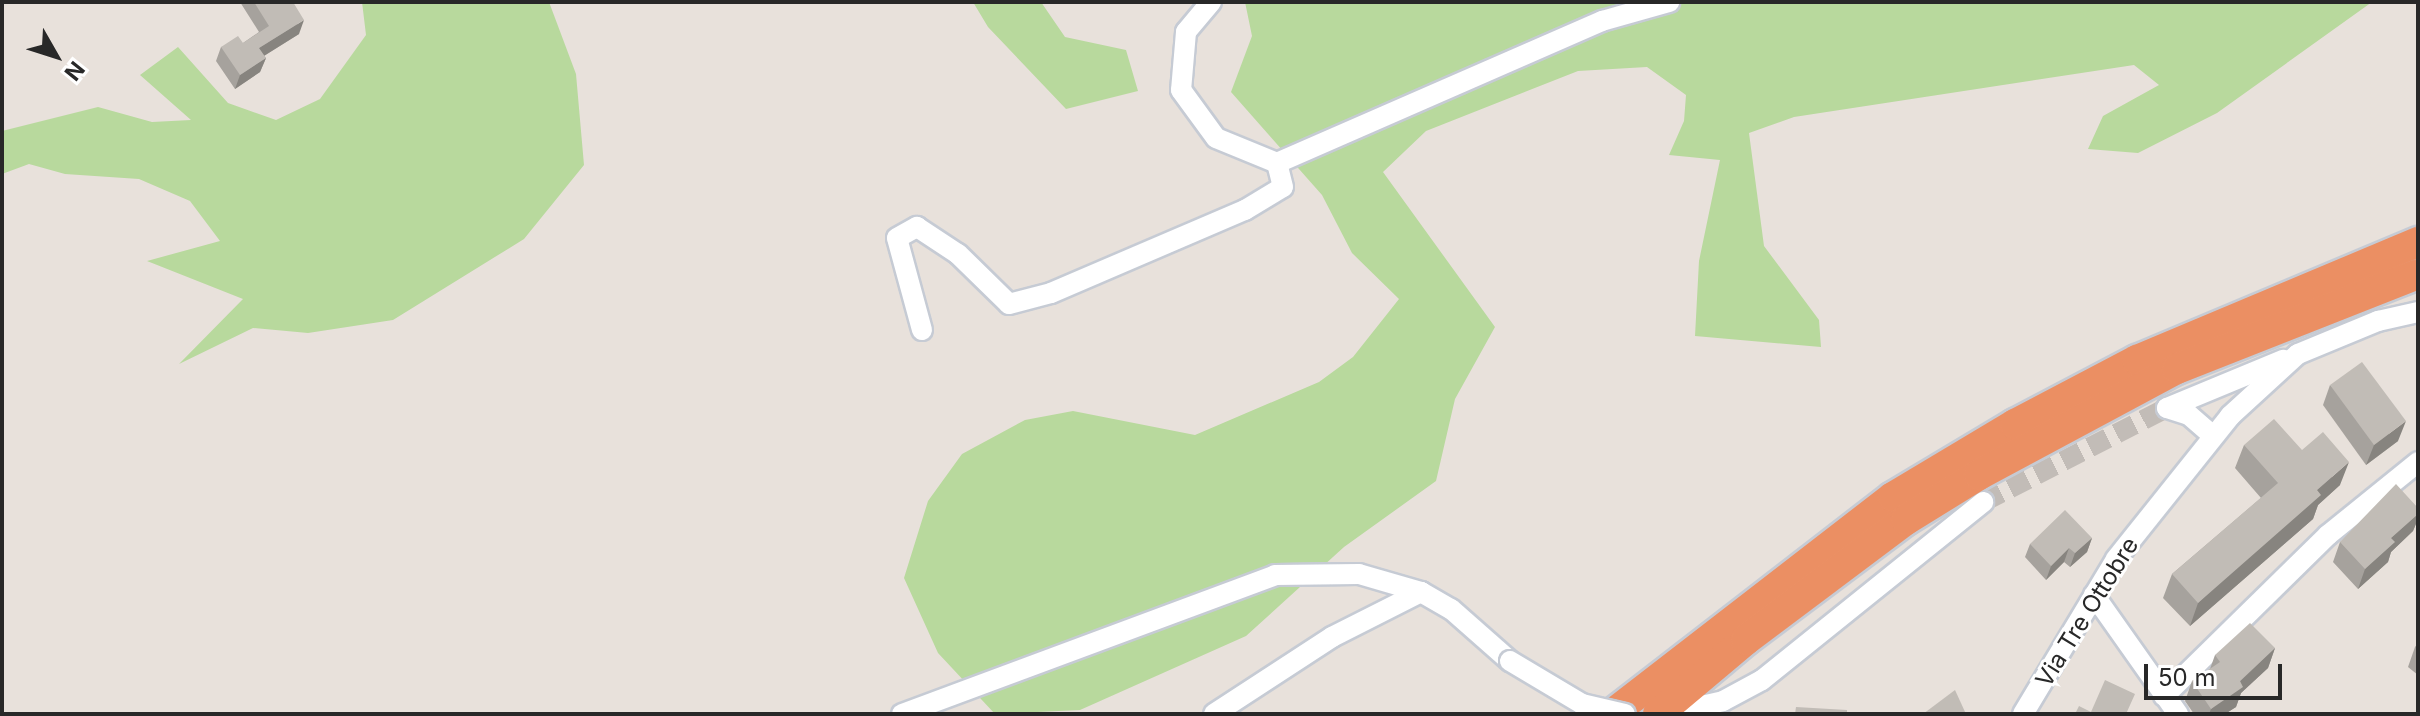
<!DOCTYPE html>
<html>
<head>
<meta charset="utf-8">
<style>
	body { margin:0 }
	#map { position:relative; width:2420px; height:716px; overflow:hidden; background:#e8e1db; font-family:Inter,sans-serif }
	div>[style] { position:absolute }
	[style*='--x'] { left:calc(var(--x)*1px); top:calc(var(--y)*1px); width:calc(var(--w)*1px); rotate:calc(var(--a)*1deg) }
	.green>* { inset:0; background:#b8d99d }
	.minor-tunnel>* { height:20px; margin-top:-10px; transform-origin:0; background:repeating-linear-gradient(90deg,#c2bcb7 0 20px,transparent 0 30px) }
	.roads { filter:drop-shadow(2px 0 #c6cbd4) drop-shadow(-2px 0 #c6cbd4) drop-shadow(0 2px #c6cbd4) drop-shadow(0 -2px #c6cbd4) }
	.minor>* { height:20px; margin:-10px; padding:0 10px; transform-origin:10px; border-radius:10px; background:#fff }
	.highway>* { height:30px; margin:-15px; padding:0 15px; transform-origin:15px; border-radius:15px; background:#eb8f63 }
	.bridges { filter:drop-shadow(2px 0 #c6cbd4) drop-shadow(-2px 0 #c6cbd4) drop-shadow(0 2px #c6cbd4) drop-shadow(0 -2px #c6cbd4) }
	.minor-bridge>* { height:20px; margin:-10px; padding:0 10px; transform-origin:10px; border-radius:10px; background:#fff }
	.wall>* { inset:0; background:#a6a29d }
	.shaded-wall>* { inset:0; background:#87847f }
	.building>* { inset:0; background:#c1bcb6 }
	span { translate:-50% -50%; white-space:nowrap; text-align:center; line-height:1.15; -webkit-text-stroke:6px #fff; paint-order:stroke }
	.street-label { font-size:24px; color:#282828 }
	.frame { position:absolute; inset:0; border:4px solid #282828; pointer-events:none }
	.north { position:absolute; left:16px; top:16px; width:80px; height:80px; -webkit-text-stroke:6px #fff; paint-order:stroke; rotate:129deg; font-size:22px; font-weight:700; line-height:32px; text-align:center; color:#282828 }
	.north::after { content:''; display:block; margin:auto; width:28px; height:36px; background:#282828; clip-path:polygon(50% 0,100% 100%,50% 72%,0 100%) }
	.scale { position:absolute; left:2144px; top:664px; width:138px; height:36px; box-sizing:border-box; border:4px solid #282828; border-top:0; padding-left:10px; font-size:24px; line-height:28px; white-space:nowrap; color:#282828; -webkit-text-stroke:6px #fff; paint-order:stroke }
</style>
</head>
<body>
<div id="map">
	<div class="green">
		<div style="clip-path:polygon(362px 2px,549px 2px,576px 74px,584px 165px,524px 239px,393px 320px,308px 333px,253px 328px,179px 364px,243px 299px,147px 261px,220px 241px,190px 201px,139px 179px,65px 174px,29px 164px,2px 174px,2px 131px,98px 107px,152px 122px,191px 120px,140px 75px,178px 47px,228px 103px,276px 120px,320px 99px,366px 35px)"></div>
		<div style="clip-path:polygon(973px 2px,1041px 2px,1065px 37px,1126px 50px,1138px 91px,1066px 109px,988px 27px)"></div>
		<div style="clip-path:polygon(1245px 2px,2372px 2px,2217px 113px,2138px 153px,2088px 149px,2103px 116px,2159px 85px,2134px 65px,1794px 117px,1749px 133px,1764px 246px,1819px 320px,1821px 347px,1695px 336px,1699px 261px,1720px 160px,1669px 155px,1684px 121px,1686px 95px,1647px 67px,1578px 71px,1426px 131px,1383px 172px,1495px 327px,1455px 399px,1436px 481px,1344px 547px,1246px 636px,1080px 710px,995px 714px,938px 653px,904px 578px,928px 501px,962px 454px,1025px 420px,1073px 411px,1195px 435px,1319px 382px,1353px 357px,1399px 299px,1352px 253px,1322px 195px,1231px 92px,1252px 36px)"></div>
	</div>
	<div class="minor-tunnel">
		<div style="--x:1983;--y:502;--w:207;--a:-27.1"></div>
	</div>
	<div class="roads">
		<div class="minor">
			<div style="--x:1211;--y:2;--w:39;--a:130"></div>
			<div style="--x:1186;--y:32;--w:58;--a:94.9"></div>
			<div style="--x:1181;--y:90;--w:59;--a:53.9"></div>
			<div style="--x:1216;--y:138;--w:66;--a:22.3"></div>
			<div style="--x:1277;--y:163;--w:355;--a:-23.6"></div>
			<div style="--x:1602;--y:21;--w:70;--a:-15.8"></div>
			<div style="--x:922;--y:330;--w:95;--a:-105.2"></div>
			<div style="--x:897;--y:238;--w:23;--a:-29"></div>
			<div style="--x:917;--y:227;--w:49;--a:33.4"></div>
			<div style="--x:958;--y:254;--w:71;--a:44.4"></div>
			<div style="--x:1009;--y:304;--w:43;--a:-14.7"></div>
			<div style="--x:1051;--y:293;--w:211;--a:-23.2"></div>
			<div style="--x:1245;--y:210;--w:44;--a:-31.2"></div>
			<div style="--x:1283;--y:187;--w:25;--a:-104"></div>
			<div style="--x:2167;--y:408;--w:126;--a:-22.5"></div>
			<div style="--x:2167;--y:408;--w:23;--a:18"></div>
			<div style="--x:2189;--y:415;--w:32;--a:41"></div>
			<div style="--x:2094;--y:595;--w:146;--a:54.8"></div>
			<div style="--x:2164;--y:696;--w:230;--a:-44.5"></div>
			<div style="--x:2328;--y:535;--w:116;--a:-39"></div>
			<div style="--x:902;--y:714;--w:398;--a:-20.4"></div>
			<div style="--x:1275;--y:575;--w:84;--a:-0.7"></div>
			<div style="--x:1359;--y:574;--w:65;--a:16.2"></div>
			<div style="--x:1421;--y:592;--w:34;--a:30"></div>
			<div style="--x:1451;--y:609;--w:79;--a:41.4"></div>
			<div style="--x:1214;--y:714;--w:141;--a:-33.1"></div>
			<div style="--x:1332;--y:637;--w:100;--a:-26.8"></div>
			<div style="--x:1666;--y:714;--w:58;--a:-12.8"></div>
			<div style="--x:1723;--y:701;--w:44;--a:-28.3"></div>
			<div style="--x:1762;--y:680;--w:284;--a:-38.8"></div>
			<div style="--x:2023;--y:714;--w:181;--a:-59"></div>
			<div style="--x:2116;--y:559;--w:183;--a:-51.4"></div>
			<div style="--x:2230;--y:416;--w:92;--a:-42.4"></div>
			<div style="--x:2298;--y:354;--w:87;--a:-22.4"></div>
			<div style="--x:2378;--y:321;--w:41;--a:-12.7"></div>
		</div>
		<div class="highway">
			<div style="--x:1612;--y:714;--w:355;--a:-37.7"></div>
			<div style="--x:1893;--y:497;--w:142;--a:-30.9"></div>
			<div style="--x:2015;--y:424;--w:138;--a:-27.7"></div>
			<div style="--x:2137;--y:360;--w:305;--a:-22.8"></div>
			<div style="--x:1658;--y:714;--w:115;--a:-40.1"></div>
			<div style="--x:1746;--y:640;--w:200;--a:-36.9"></div>
			<div style="--x:1906;--y:520;--w:86;--a:-31.7"></div>
			<div style="--x:1979;--y:475;--w:225;--a:-28.2"></div>
			<div style="--x:2177;--y:369;--w:259;--a:-21.5"></div>
		</div>
	</div>
	<div class="bridges">
		<div class="minor-bridge">
			<div style="--x:1510;--y:661;--w:84;--a:30.8"></div>
			<div style="--x:1582;--y:704;--w:44;--a:13.1"></div>
		</div>
	</div>
	<div class="wall">
		<div style="clip-path:polygon(240px 2px,293px 2px,299px 34px,264px 56px,266px 58px,260px 72px,235px 89px,216px 61px,221px 47px,243px 43px,259px 32px)"></div>
		<div style="clip-path:polygon(2330px 385px,2398px 441px,2366px 465px,2323px 405px)"></div>
		<div style="clip-path:polygon(2244px 445px,2302px 450px,2340px 485px,2318px 505px,2313px 519px,2190px 626px,2163px 598px,2172px 574px,2261px 498px,2235px 468px)"></div>
		<div style="clip-path:polygon(2418px 508px,2418px 519px,2413px 531px,2391px 552px,2388px 562px,2358px 589px,2333px 562px,2340px 542px)"></div>
		<div style="clip-path:polygon(2092px 538px,2087px 552px,2070px 567px,2064px 562px,2046px 580px,2025px 557px,2030px 544px)"></div>
		<div style="clip-path:polygon(2418px 643px,2418px 675px,2408px 667px,2415px 647px)"></div>
		<div style="clip-path:polygon(2275px 648px,2268px 668px,2241px 693px,2236px 707px,2225px 714px,2194px 714px,2185px 701px,2192px 681px,2210px 669px,2215px 655px)"></div>
	</div>
	<div class="shaded-wall">
		<div style="clip-path:polygon(304px 20px,299px 34px,254px 62px,259px 48px)"></div>
		<div style="clip-path:polygon(266px 58px,260px 72px,235px 89px,240px 75px)"></div>
		<div style="clip-path:polygon(2406px 421px,2398px 441px,2366px 465px,2374px 445px)"></div>
		<div style="clip-path:polygon(2349px 462px,2340px 485px,2318px 505px,2313px 519px,2190px 626px,2198px 603px,2317px 490px)"></div>
		<div style="clip-path:polygon(2418px 514px,2418px 519px,2413px 531px,2391px 552px,2388px 562px,2358px 589px,2365px 569px,2391px 538px)"></div>
		<div style="clip-path:polygon(2092px 538px,2087px 552px,2070px 567px,2075px 553px)"></div>
		<div style="clip-path:polygon(2069px 548px,2064px 562px,2046px 580px,2051px 566px)"></div>
		<div style="clip-path:polygon(2275px 648px,2268px 668px,2241px 693px,2236px 707px,2225px 714px,2209px 714px,2211px 709px)"></div>
	</div>
	<div class="building">
		<div style="clip-path:polygon(254px 2px,293px 2px,304px 20px,259px 48px,266px 58px,240px 75px,221px 47px,238px 36px,243px 43px,269px 26px)"></div>
		<div style="clip-path:polygon(2362px 362px,2406px 421px,2374px 445px,2330px 385px)"></div>
		<div style="clip-path:polygon(2274px 419px,2302px 450px,2323px 432px,2349px 462px,2317px 490px,2321px 495px,2198px 603px,2172px 574px,2278px 483px,2244px 445px)"></div>
		<div style="clip-path:polygon(2396px 484px,2418px 508px,2418px 514px,2391px 538px,2395px 542px,2365px 569px,2340px 542px)"></div>
		<div style="clip-path:polygon(2065px 510px,2092px 538px,2075px 553px,2069px 548px,2051px 566px,2030px 544px)"></div>
		<div style="clip-path:polygon(2250px 623px,2275px 648px,2240px 681px,2243px 687px,2211px 709px,2192px 681px,2220px 662px,2215px 655px)"></div>
		<div style="clip-path:polygon(2105px 680px,2135px 694px,2126px 714px,2075px 714px,2079px 706px,2091px 712px)"></div>
		<div style="clip-path:polygon(1955px 690px,1966px 714px,1923px 714px)"></div>
		<div style="clip-path:polygon(1796px 707px,1847px 710px,1847px 714px,1795px 714px)"></div>
	</div>
	<div class="street-label">
		<span style="left:2087px;top:612px;rotate:-58deg">Via Tre Ottobre</span>
	</div>
	<div class="frame"></div>
	<div class="north">N</div>
	<div class="scale">50 m</div>
</div>
</body>
</html>
